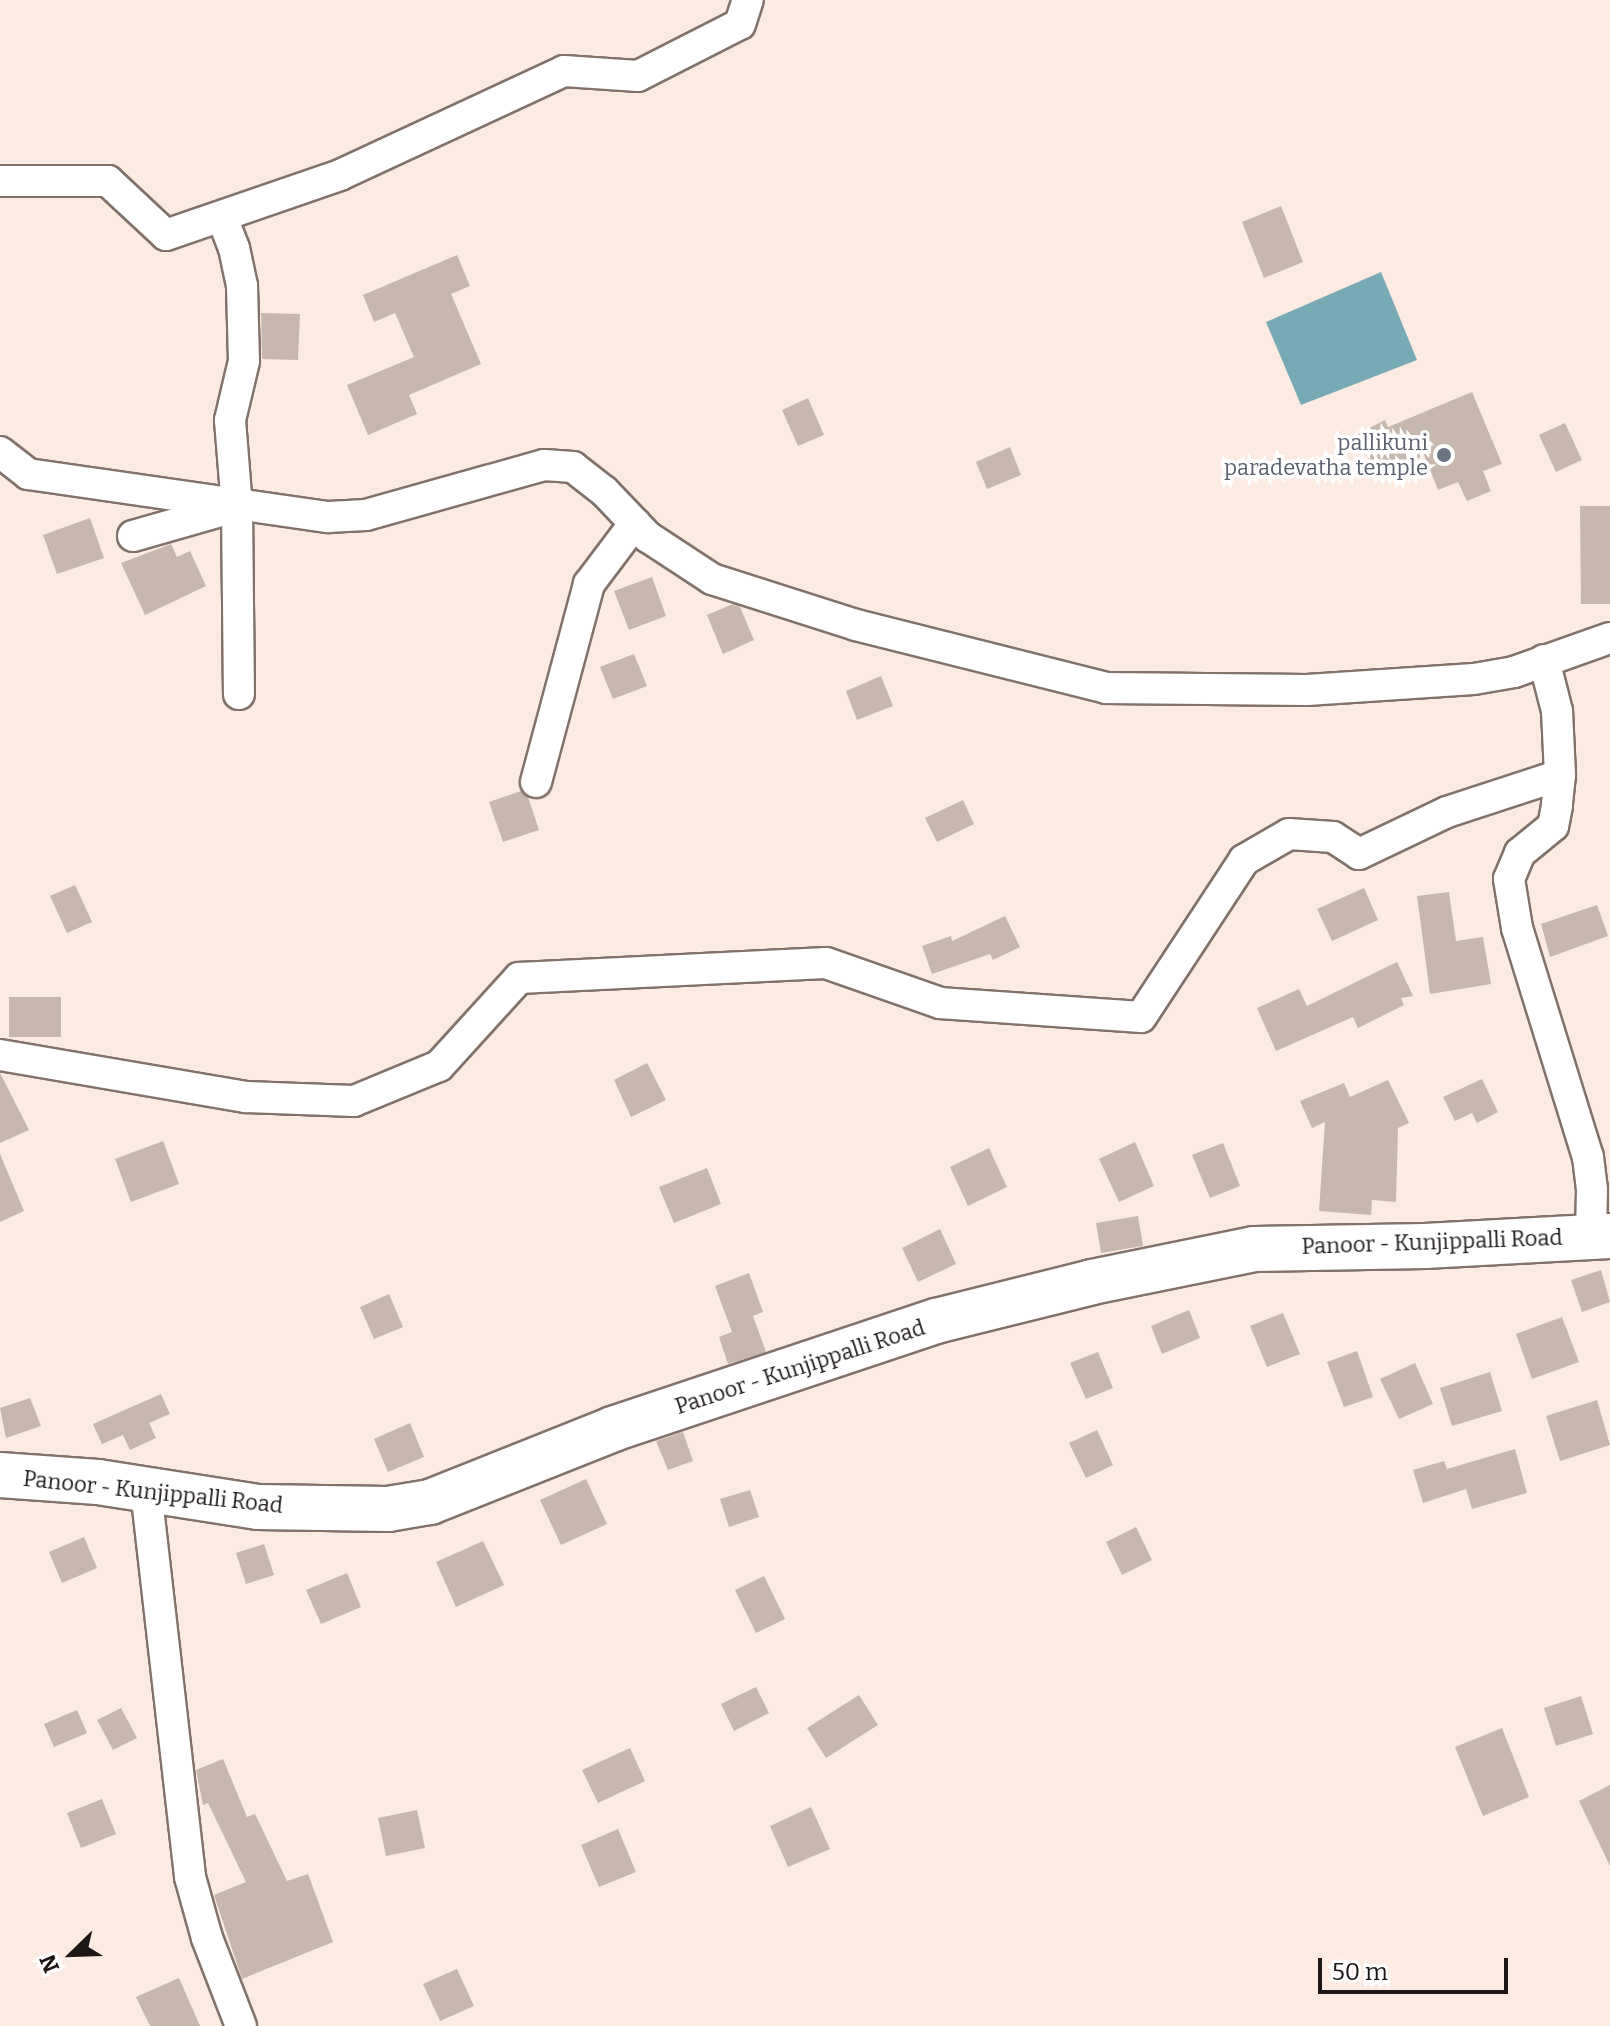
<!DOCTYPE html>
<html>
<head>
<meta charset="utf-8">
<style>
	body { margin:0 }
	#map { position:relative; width:1610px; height:2026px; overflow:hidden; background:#fbebe2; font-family:Bitter,serif }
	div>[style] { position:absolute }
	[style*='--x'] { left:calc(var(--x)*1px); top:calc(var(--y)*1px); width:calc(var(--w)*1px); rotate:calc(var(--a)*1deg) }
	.water>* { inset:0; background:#78aab6 }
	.building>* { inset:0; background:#c6b8ae }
	.roads { filter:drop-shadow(2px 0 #81726a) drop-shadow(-2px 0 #81726a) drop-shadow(0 2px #81726a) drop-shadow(0 -2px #81726a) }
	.street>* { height:30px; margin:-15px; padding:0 15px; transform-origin:15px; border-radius:15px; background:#fff }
	.secondary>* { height:44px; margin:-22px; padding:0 22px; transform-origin:22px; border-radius:22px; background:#fff }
	.dots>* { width:22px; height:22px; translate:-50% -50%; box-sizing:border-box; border:4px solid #fff; border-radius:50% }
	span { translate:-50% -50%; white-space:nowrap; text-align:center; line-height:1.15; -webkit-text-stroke:7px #fff; paint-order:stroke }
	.worship-label { font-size:22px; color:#5b616d }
	.right { translate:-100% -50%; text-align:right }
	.street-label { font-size:22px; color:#1c1714 }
	.north { position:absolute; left:32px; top:1914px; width:80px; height:80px; -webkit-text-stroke:6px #fff; paint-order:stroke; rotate:247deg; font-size:22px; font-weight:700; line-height:32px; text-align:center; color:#1c1714 }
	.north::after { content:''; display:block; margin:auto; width:28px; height:36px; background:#1c1714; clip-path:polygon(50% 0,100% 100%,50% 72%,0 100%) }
	.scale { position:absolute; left:1318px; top:1958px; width:190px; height:36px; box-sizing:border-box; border:4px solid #1c1714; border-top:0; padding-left:10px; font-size:24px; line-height:28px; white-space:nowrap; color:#1c1714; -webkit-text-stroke:6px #fff; paint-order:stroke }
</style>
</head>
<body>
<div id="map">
	<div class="water">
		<div style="clip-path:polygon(1381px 272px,1417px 360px,1301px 405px,1266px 322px)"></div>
	</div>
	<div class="building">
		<div style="clip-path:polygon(1281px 206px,1303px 262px,1264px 278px,1242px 222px)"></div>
		<div style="clip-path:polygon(457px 255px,470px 286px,451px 294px,481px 364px,409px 395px,417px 414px,368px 435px,347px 385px,414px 357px,395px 313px,374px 322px,363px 295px)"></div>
		<div style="clip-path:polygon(261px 313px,300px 314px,298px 360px,262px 359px)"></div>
		<div style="clip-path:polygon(1472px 392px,1502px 464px,1483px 471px,1491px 491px,1467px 501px,1458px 482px,1438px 490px,1424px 455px,1378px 478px,1356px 435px,1385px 420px,1388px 427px)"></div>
		<div style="clip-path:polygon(808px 398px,824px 435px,798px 446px,782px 410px)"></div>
		<div style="clip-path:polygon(1565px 423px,1582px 460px,1556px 472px,1539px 435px)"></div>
		<div style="clip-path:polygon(1010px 447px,1021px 475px,987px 489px,976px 462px)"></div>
		<div style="clip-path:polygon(1580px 506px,1610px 506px,1610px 604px,1581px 604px)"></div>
		<div style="clip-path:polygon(90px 518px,104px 558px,57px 574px,43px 535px)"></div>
		<div style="clip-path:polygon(171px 544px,177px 557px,190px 551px,206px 586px,145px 615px,121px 563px)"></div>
		<div style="clip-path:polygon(652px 577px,666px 616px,629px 630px,614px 591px)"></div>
		<div style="clip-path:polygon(733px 604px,740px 607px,754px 640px,723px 654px,707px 615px)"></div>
		<div style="clip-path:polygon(634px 654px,647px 686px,613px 699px,600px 667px)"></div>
		<div style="clip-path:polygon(881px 676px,893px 706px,857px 720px,846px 691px)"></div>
		<div style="clip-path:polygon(521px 791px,528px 797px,539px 830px,503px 842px,489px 802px)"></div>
		<div style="clip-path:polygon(963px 800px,974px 824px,937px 842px,925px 818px)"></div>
		<div style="clip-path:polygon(75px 885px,92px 922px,67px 933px,50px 896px)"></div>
		<div style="clip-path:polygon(1364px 888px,1378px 920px,1332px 941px,1317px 909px)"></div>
		<div style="clip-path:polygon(1449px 892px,1456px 941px,1483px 937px,1491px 984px,1430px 994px,1417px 896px)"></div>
		<div style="clip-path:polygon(1597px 905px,1608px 936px,1550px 957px,1541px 924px)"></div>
		<div style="clip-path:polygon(1005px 916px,1020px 947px,993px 960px,990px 954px,932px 974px,922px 946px,951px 936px,952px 941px)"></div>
		<div style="clip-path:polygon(1397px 962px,1413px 996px,1401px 998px,1404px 1005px,1358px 1028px,1353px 1017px,1276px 1051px,1257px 1008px,1299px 989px,1307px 1006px)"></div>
		<div style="clip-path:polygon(9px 997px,61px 997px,61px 1037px,9px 1037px)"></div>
		<div style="clip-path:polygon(647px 1063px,666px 1100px,631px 1117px,614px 1080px)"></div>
		<div style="clip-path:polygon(0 1073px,29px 1130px,0 1143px)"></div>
		<div style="clip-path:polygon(1482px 1079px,1498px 1112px,1477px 1123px,1472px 1113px,1455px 1121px,1443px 1097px)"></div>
		<div style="clip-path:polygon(1388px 1080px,1409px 1123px,1398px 1128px,1396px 1202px,1372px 1200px,1371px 1215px,1319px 1211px,1325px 1122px,1312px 1128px,1300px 1101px,1344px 1083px,1350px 1097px)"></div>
		<div style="clip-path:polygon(163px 1141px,179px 1184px,131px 1202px,115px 1159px)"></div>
		<div style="clip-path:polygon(1135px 1142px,1154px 1186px,1119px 1202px,1099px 1159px)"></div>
		<div style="clip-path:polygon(1223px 1143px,1240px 1186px,1210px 1198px,1192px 1155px)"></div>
		<div style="clip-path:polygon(989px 1148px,1007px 1187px,968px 1206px,950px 1167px)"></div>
		<div style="clip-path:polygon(0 1154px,24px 1211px,0 1222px)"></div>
		<div style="clip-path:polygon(707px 1168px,721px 1204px,674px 1223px,659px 1187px)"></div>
		<div style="clip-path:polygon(1138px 1216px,1143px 1246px,1101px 1253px,1096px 1223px)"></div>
		<div style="clip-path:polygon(940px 1229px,956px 1264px,918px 1282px,902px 1248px)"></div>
		<div style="clip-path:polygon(1601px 1270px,1610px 1302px,1582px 1312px,1571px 1280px)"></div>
		<div style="clip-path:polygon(749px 1273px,763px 1312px,753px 1316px,766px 1352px,728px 1364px,719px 1337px,732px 1332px,715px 1286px)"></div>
		<div style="clip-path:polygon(389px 1294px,403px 1327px,374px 1339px,360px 1307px)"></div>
		<div style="clip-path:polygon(1189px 1310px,1200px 1338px,1162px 1354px,1151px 1326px)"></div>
		<div style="clip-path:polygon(1283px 1313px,1300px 1354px,1267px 1367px,1250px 1326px)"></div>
		<div style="clip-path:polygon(1562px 1317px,1579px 1362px,1532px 1379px,1516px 1334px)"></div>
		<div style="clip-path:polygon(1357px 1351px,1373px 1397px,1344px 1407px,1327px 1362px)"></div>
		<div style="clip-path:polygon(1098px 1352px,1113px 1388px,1086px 1399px,1070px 1363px)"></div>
		<div style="clip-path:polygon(1415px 1363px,1433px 1404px,1399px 1419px,1380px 1379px)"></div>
		<div style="clip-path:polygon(1490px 1372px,1502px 1411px,1452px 1426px,1440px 1388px)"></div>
		<div style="clip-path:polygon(161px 1394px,170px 1414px,149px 1423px,156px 1438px,130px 1450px,123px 1435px,102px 1444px,93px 1424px)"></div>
		<div style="clip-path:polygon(30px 1398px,41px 1426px,6px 1438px,0 1408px)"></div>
		<div style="clip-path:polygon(1597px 1400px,1610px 1445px,1560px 1461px,1546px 1416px)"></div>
		<div style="clip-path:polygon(410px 1423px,424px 1457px,388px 1472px,374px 1439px)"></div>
		<div style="clip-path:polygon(1097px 1430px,1113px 1465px,1086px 1478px,1069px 1443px)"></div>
		<div style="clip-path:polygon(683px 1432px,693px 1461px,668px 1470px,656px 1441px)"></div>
		<div style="clip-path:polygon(1515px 1449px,1527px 1493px,1472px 1509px,1466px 1489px,1423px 1503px,1413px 1470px,1444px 1461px,1447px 1469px)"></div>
		<div style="clip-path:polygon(586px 1479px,607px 1524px,561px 1545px,540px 1500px)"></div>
		<div style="clip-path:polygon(750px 1490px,759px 1517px,729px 1527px,720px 1499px)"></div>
		<div style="clip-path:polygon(1136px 1527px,1152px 1560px,1122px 1575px,1106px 1542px)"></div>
		<div style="clip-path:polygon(84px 1537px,97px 1568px,62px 1583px,49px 1552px)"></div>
		<div style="clip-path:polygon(483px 1541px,504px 1585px,456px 1607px,436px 1562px)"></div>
		<div style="clip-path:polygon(264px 1544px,274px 1575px,246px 1584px,236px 1553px)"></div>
		<div style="clip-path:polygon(347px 1573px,361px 1607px,321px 1624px,306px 1590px)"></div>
		<div style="clip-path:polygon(764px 1576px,785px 1619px,756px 1633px,735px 1590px)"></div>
		<div style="clip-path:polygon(756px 1687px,769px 1713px,734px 1731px,721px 1704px)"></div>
		<div style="clip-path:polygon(859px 1695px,878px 1725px,826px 1758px,807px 1728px)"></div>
		<div style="clip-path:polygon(1581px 1696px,1593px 1734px,1556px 1746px,1544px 1708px)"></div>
		<div style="clip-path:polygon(121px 1708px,137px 1738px,113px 1750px,97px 1720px)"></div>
		<div style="clip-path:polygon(77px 1710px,87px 1733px,54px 1747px,44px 1724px)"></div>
		<div style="clip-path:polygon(1502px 1728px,1529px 1797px,1483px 1816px,1455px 1747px)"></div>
		<div style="clip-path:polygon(630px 1748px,645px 1781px,598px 1803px,582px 1770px)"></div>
		<div style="clip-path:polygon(223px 1759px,247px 1817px,255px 1814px,287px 1881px,308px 1874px,333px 1942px,242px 1979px,214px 1895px,246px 1882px,208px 1803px,203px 1805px,196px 1770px)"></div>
		<div style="clip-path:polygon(1610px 1785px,1610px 1866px,1579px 1801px)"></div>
		<div style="clip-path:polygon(102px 1799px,116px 1834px,81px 1848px,67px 1813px)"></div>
		<div style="clip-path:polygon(811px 1807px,830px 1849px,788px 1867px,770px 1826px)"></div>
		<div style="clip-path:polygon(417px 1810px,425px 1848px,386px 1856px,378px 1818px)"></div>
		<div style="clip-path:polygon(618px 1829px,636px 1872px,599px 1887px,581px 1845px)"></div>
		<div style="clip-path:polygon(457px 1969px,474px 2006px,440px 2021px,423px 1984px)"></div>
		<div style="clip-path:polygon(179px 1978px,200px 2026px,150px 2026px,136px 1997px)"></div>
	</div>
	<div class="roads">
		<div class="street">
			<div style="--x:0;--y:181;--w:108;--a:0"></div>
			<div style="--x:108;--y:181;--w:79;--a:43"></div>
			<div style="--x:166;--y:235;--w:184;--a:-19"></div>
			<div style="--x:340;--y:175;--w:247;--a:-24.9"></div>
			<div style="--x:564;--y:71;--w:74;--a:3.9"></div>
			<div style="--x:638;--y:76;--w:114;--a:-27"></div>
			<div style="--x:740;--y:24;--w:25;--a:-72"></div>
			<div style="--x:222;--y:217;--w:33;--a:69"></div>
			<div style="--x:234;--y:248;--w:39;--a:78"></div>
			<div style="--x:242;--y:286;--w:75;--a:88.5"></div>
			<div style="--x:244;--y:361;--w:61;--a:103.3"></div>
			<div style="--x:230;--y:420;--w:87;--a:85.4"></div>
			<div style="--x:237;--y:507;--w:187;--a:89.4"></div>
			<div style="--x:0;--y:452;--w:36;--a:38"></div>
			<div style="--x:28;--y:474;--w:303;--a:8.2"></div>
			<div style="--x:328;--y:517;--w:38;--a:-3"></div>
			<div style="--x:366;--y:515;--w:185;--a:-15.7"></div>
			<div style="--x:544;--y:465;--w:29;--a:4"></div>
			<div style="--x:573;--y:467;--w:39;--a:38"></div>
			<div style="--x:604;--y:491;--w:64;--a:46.3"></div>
			<div style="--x:648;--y:537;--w:77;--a:33.3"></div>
			<div style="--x:712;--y:579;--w:151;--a:17.7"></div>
			<div style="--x:856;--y:625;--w:258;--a:14.1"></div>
			<div style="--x:1106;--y:688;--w:201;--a:0.6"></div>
			<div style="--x:1307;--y:690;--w:167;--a:-3.8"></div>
			<div style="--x:1474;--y:679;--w:41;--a:-9.9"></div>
			<div style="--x:1514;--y:672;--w:102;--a:-19.5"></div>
			<div style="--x:133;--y:536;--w:99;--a:-15.9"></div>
			<div style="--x:1544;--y:660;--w:53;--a:75.7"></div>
			<div style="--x:1557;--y:711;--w:64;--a:87.3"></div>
			<div style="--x:1560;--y:775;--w:31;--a:96"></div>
			<div style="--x:1557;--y:806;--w:20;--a:101"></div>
			<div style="--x:1553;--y:826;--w:43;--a:140.7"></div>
			<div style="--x:1520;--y:853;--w:28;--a:113"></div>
			<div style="--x:1509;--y:879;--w:50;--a:80.7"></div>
			<div style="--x:1517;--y:928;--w:240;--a:72.8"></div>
			<div style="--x:1588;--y:1157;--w:32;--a:83"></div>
			<div style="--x:1592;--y:1189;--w:47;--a:91.2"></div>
			<div style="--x:536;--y:782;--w:205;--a:-75"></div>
			<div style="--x:589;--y:584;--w:76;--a:-53"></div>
			<div style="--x:0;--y:1055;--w:250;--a:9.7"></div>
			<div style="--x:246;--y:1097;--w:108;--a:2.1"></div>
			<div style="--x:354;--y:1101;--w:92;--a:-22.4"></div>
			<div style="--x:439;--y:1066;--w:119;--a:-47.7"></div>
			<div style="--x:519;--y:978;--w:307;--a:-2.8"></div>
			<div style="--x:826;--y:963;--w:121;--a:19.3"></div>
			<div style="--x:940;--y:1003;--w:201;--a:4"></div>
			<div style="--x:1141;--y:1017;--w:188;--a:-56.7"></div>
			<div style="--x:1244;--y:860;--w:52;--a:-30"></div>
			<div style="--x:1289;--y:834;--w:44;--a:3.9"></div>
			<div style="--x:1333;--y:837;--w:31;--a:33"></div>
			<div style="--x:1359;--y:854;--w:98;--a:-25.5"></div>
			<div style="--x:1447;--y:812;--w:119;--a:-18.1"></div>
			<div style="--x:146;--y:1490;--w:389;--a:83.5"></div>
			<div style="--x:190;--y:1877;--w:63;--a:74.4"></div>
			<div style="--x:207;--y:1938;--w:94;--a:68.9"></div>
		</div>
		<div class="secondary">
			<div style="--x:0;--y:1475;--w:98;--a:4.1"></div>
			<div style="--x:98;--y:1482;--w:162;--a:8.9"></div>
			<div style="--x:258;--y:1507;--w:130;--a:0.9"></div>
			<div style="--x:388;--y:1509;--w:43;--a:-9.5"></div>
			<div style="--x:430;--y:1502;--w:197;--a:-21.7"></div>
			<div style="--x:613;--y:1429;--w:341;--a:-18.5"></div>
			<div style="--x:936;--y:1321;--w:161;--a:-14"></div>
			<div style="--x:1092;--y:1282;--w:165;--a:-11.5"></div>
			<div style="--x:1254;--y:1249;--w:171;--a:-1"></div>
			<div style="--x:1425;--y:1246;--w:185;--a:-3.1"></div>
		</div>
	</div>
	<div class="dots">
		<div style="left:1444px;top:455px;background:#6b7280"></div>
	</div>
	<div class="worship-label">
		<span class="right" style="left:1428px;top:455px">pallikuni<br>paradevatha temple</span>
	</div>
	<div class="street-label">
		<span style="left:1432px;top:1242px;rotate:-2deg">Panoor - Kunjippalli Road</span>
		<span style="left:800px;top:1367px;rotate:-18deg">Panoor - Kunjippalli Road</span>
		<span style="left:153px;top:1492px;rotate:6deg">Panoor - Kunjippalli Road</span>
	</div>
	<div class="north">N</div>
	<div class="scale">50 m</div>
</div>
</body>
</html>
